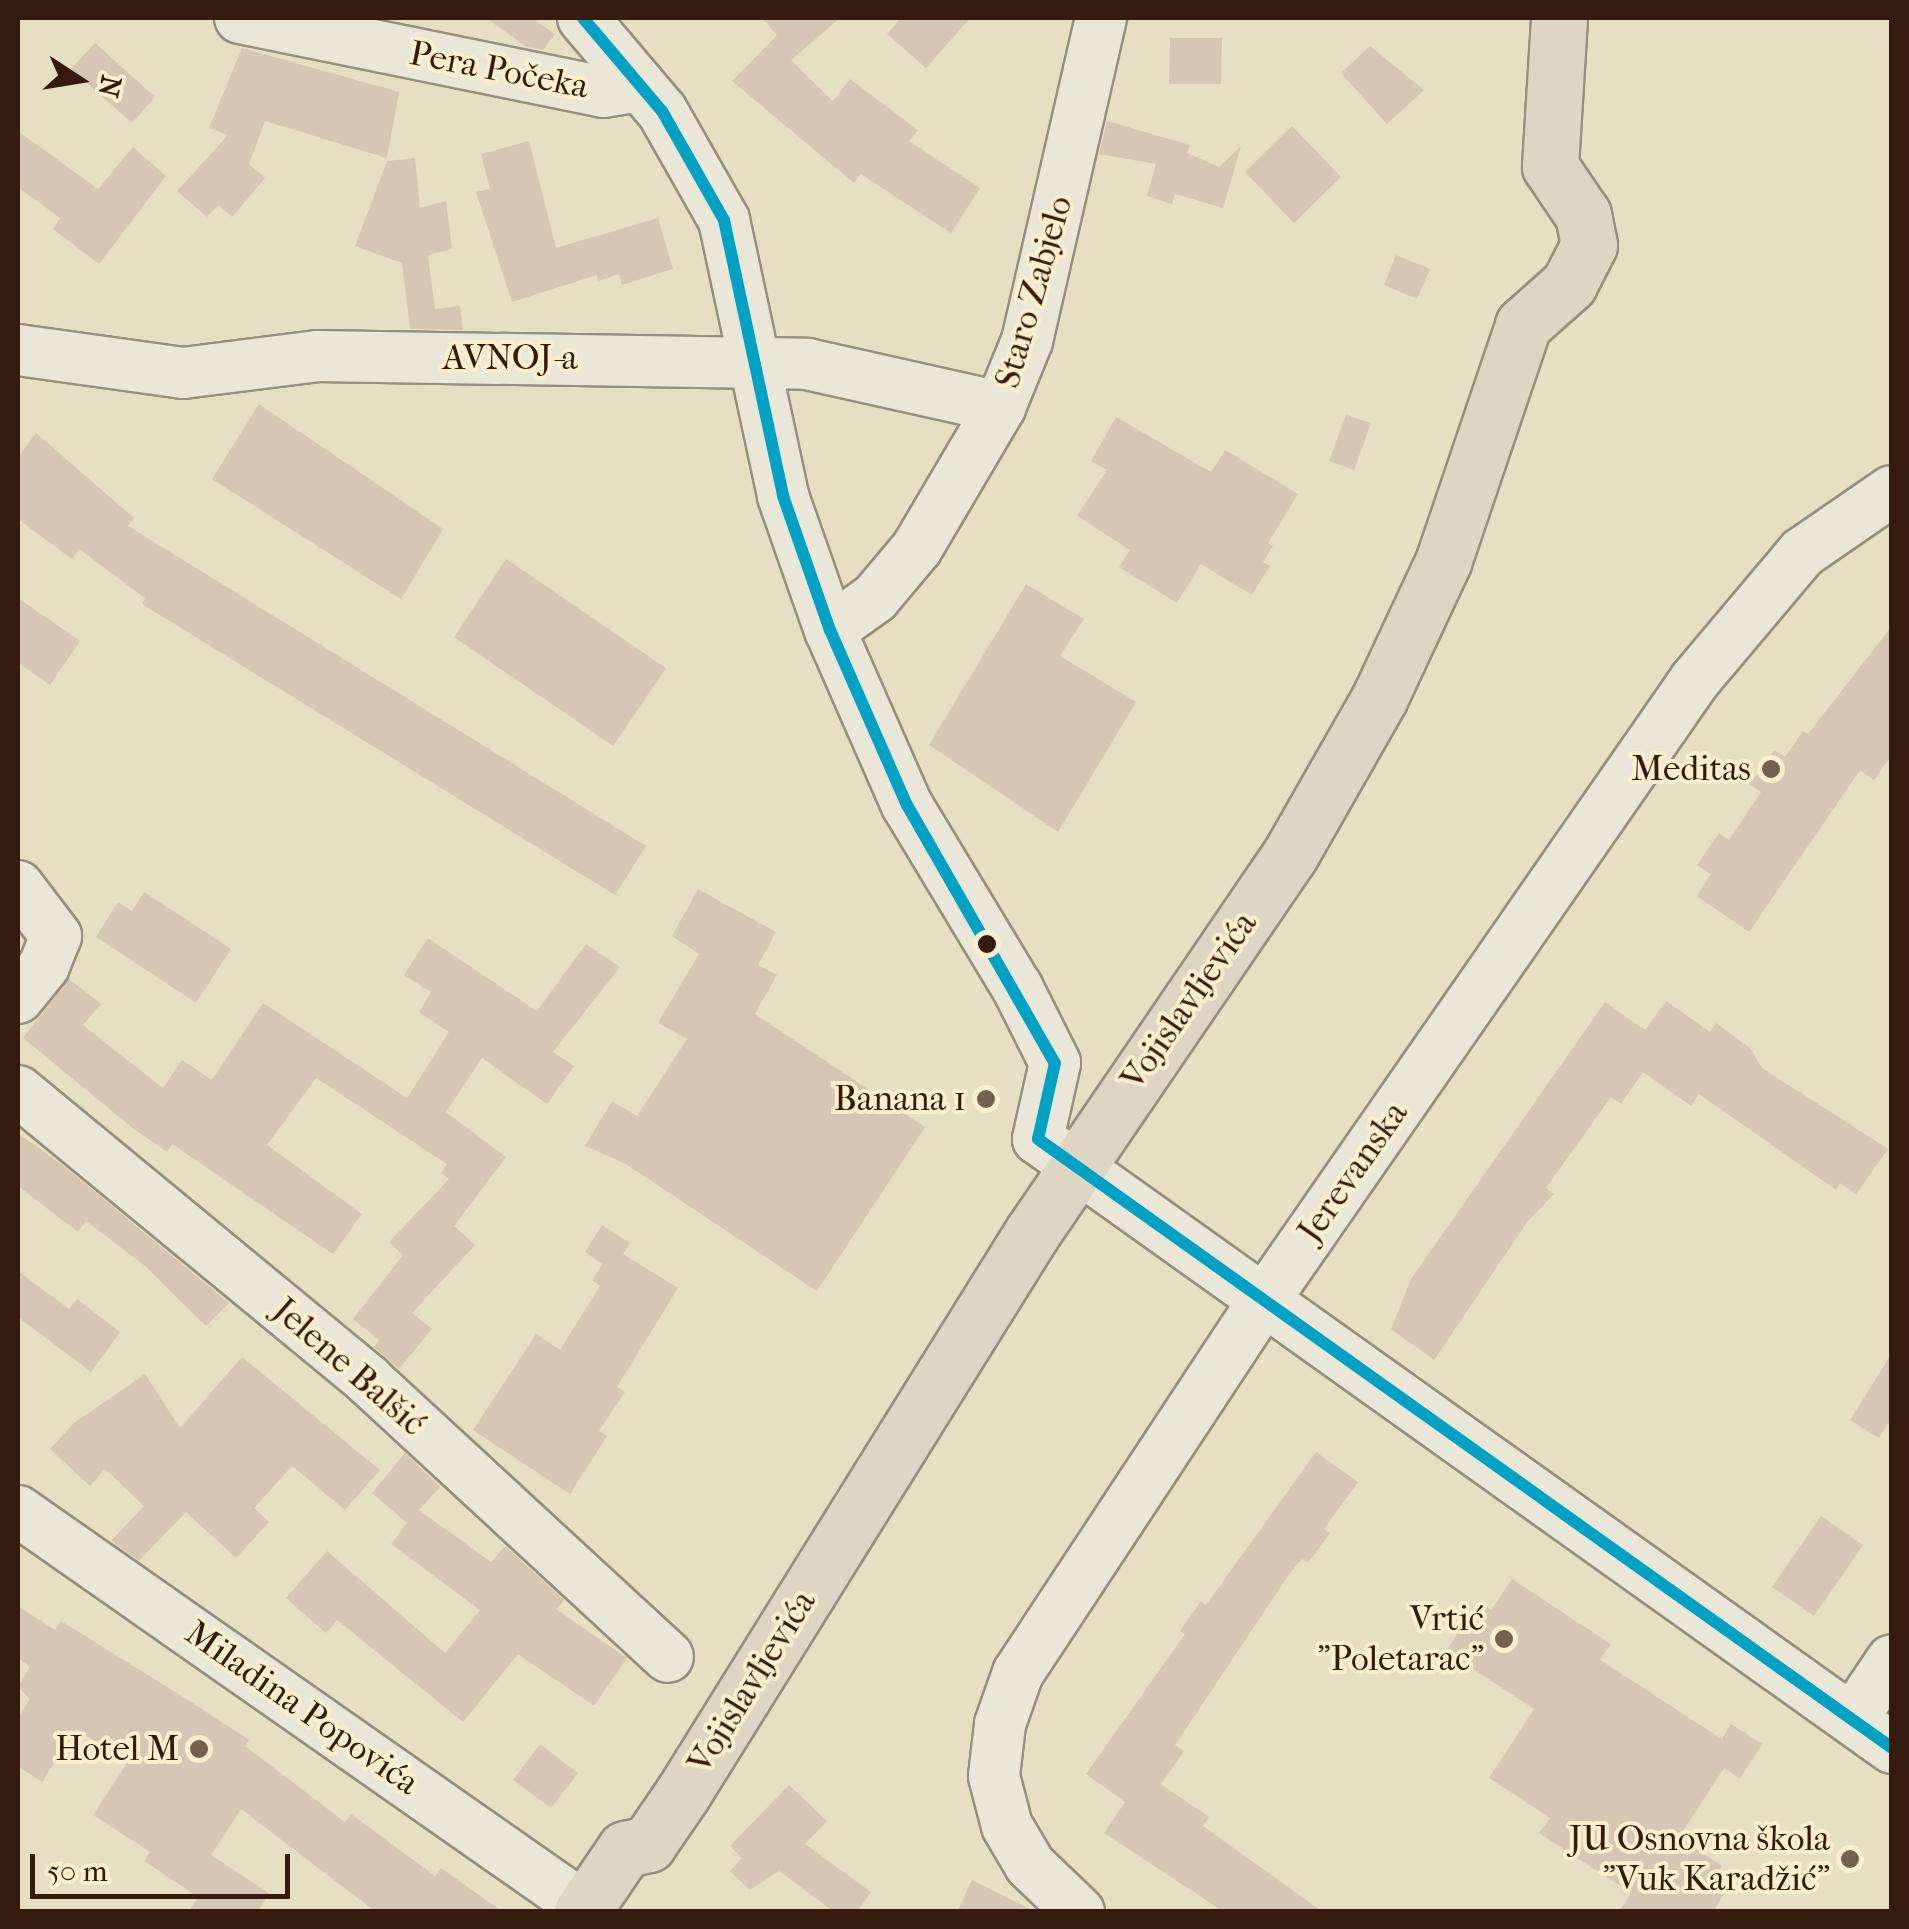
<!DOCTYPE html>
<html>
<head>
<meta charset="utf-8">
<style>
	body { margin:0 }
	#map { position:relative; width:1909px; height:1929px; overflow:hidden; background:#e7dfc3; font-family:"IM FELL French Canon",serif }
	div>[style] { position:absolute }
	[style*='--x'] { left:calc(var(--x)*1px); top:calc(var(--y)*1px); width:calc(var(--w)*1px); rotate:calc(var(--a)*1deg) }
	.building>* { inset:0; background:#d5c7b3 }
	.roads { filter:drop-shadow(2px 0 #978f7e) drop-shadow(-2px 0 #978f7e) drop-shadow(0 2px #978f7e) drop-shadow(0 -2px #978f7e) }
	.minor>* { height:50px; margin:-25px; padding:0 25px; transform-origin:25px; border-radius:25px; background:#eae7d8 }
	.major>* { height:55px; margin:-27.5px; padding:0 27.5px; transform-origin:27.5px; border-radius:27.5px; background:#ded6c3 }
	.bus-1>* { height:12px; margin:-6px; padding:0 6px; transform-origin:6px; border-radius:6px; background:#03a2c4 }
	.dots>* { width:28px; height:28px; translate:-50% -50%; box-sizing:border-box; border:5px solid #f9efce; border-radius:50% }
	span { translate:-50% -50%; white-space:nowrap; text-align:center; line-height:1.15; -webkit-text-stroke:8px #f9efce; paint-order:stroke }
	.street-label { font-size:35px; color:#341b0d }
	.poi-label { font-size:35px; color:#341b0d }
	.right { translate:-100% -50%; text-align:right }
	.frame { position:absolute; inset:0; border:20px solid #341b0d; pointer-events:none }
	.north { position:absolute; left:30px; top:30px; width:100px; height:100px; -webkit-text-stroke:8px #f9efce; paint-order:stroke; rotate:102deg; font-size:28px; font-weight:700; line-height:40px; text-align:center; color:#341b0d }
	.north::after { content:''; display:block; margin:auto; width:35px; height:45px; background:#341b0d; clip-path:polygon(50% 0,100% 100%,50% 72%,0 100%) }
	.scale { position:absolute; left:30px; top:1854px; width:260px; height:45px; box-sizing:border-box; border:5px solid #341b0d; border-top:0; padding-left:12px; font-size:30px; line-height:35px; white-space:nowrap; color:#341b0d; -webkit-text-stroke:8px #f9efce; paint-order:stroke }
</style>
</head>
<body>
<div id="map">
	<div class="building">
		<div style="clip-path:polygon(486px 18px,532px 18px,555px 34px,543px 50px,527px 47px)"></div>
		<div style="clip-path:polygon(762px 18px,840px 18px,791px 60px,833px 101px,850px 79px,918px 130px,909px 141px,980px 188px,951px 233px,861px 174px,854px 183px,732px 81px,777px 35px)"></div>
		<div style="clip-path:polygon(901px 18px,970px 18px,926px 68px,887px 34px)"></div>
		<div style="clip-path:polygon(1170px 38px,1222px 38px,1221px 84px,1169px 84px)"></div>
		<div style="clip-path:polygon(95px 43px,155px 97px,132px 123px,71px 69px)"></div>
		<div style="clip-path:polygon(1370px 46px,1424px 90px,1387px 124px,1341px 73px)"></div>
		<div style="clip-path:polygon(242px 48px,399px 92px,387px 158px,265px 121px,249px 164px,265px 178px,232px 217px,218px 205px,207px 217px,177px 191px,228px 135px,209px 128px)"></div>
		<div style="clip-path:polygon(1107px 121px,1190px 145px,1187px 153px,1219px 167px,1241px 146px,1223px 208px,1175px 194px,1172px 204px,1147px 196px,1156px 164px,1099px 154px)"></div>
		<div style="clip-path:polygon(1292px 126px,1341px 177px,1294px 223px,1245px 172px)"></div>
		<div style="clip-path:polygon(18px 131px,98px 189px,133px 147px,166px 176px,99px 264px,53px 229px,60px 218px,18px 187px)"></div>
		<div style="clip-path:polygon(529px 141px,556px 248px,658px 218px,673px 269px,622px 285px,619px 274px,598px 281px,597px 275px,512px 302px,476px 192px,490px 189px,481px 154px)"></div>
		<div style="clip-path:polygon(415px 158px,420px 208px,446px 201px,452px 249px,428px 255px,435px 309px,460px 306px,463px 330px,410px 329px,402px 263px,355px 246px,387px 161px)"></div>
		<div style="clip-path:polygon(1396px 255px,1430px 269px,1417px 299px,1384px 285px)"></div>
		<div style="clip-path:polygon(259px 404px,443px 529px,401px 599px,212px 479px)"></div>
		<div style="clip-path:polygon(1346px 415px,1371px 423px,1354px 470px,1329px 461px)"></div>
		<div style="clip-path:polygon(1116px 417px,1211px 472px,1225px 450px,1298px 494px,1268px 543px,1273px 546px,1263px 562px,1270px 566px,1252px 595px,1201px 564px,1177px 603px,1119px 567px,1130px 550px,1077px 516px,1107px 470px,1091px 461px)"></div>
		<div style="clip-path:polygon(36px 433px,134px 518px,128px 526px,646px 846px,615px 895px,142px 604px,145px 598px,79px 549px,72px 559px,18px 519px,18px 457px)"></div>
		<div style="clip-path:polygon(506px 559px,666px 668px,613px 746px,454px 637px)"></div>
		<div style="clip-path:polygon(1026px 584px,1084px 619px,1060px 656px,1136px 702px,1058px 832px,929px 745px)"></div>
		<div style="clip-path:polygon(18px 598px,80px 641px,50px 685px,18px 663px)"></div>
		<div style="clip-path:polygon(1892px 626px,1892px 755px,1874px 780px,1860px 770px,1749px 932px,1697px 896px,1711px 874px,1697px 865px,1719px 833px,1729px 840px,1761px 792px,1750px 784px,1774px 750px,1785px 757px,1803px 731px,1808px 734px)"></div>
		<div style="clip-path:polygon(698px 889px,776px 932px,758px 965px,777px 975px,755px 1014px,925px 1127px,817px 1291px,624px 1163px,585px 1146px,612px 1101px,637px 1116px,687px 1039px,658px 1023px,699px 954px,672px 936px)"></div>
		<div style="clip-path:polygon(144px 892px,231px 949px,196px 1003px,96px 937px,118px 902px,132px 911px)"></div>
		<div style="clip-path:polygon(428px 938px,537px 1011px,586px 944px,620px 967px,553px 1052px,574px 1066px,547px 1104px,482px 1058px,446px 1112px,506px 1157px,454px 1226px,475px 1245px,412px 1313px,432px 1329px,399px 1369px,374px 1347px,379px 1340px,353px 1319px,403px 1255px,389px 1242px,449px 1179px,441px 1173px,447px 1164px,316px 1078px,267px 1145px,362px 1214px,333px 1254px,172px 1144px,167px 1152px,134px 1129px,23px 1038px,69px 979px,101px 1004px,83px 1025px,163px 1088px,182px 1060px,212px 1080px,263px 1003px,407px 1098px,449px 1032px,419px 1012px,431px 992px,404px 975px)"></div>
		<div style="clip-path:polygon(1666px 1001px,1710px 1032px,1716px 1023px,1751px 1049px,1762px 1068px,1888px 1149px,1856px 1194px,1840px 1183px,1836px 1190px,1699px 1094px,1691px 1106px,1643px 1072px,1621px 1104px,1611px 1097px,1546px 1188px,1554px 1194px,1528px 1221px,1434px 1360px,1391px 1329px,1411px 1279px,1605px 1002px,1645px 1030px)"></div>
		<div style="clip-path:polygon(18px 1133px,65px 1167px,229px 1303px,206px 1326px,145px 1266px,86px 1221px,78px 1232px,18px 1186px)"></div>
		<div style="clip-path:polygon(602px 1225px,630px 1243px,623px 1254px,678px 1288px,617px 1387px,625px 1392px,599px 1431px,607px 1436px,570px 1494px,473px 1430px,536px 1334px,560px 1350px,600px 1286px,592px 1280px,602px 1264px,585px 1252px)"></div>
		<div style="clip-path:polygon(18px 1271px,69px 1309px,77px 1299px,120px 1332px,91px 1372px,18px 1317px)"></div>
		<div style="clip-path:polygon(1892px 1353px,1892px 1418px,1879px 1438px,1850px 1420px)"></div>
		<div style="clip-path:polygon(242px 1357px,380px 1470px,345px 1510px,292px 1466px,254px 1508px,269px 1522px,236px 1558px,186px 1512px,139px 1561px,111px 1541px,144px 1506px,105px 1469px,90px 1486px,50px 1449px,74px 1423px,145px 1374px,180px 1428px)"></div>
		<div style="clip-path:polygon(1316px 1452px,1358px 1482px,1324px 1529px,1330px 1533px,1308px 1563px,1302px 1559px,1290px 1573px,1175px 1745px,1184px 1751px,1161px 1784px,1209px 1817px,1203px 1826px,1323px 1912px,1224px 1912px,1104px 1833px,1125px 1802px,1086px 1774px,1185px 1634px,1180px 1631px,1201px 1601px,1206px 1605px)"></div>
		<div style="clip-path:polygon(405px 1453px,440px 1487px,419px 1510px,491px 1562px,505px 1546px,564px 1600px,556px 1609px,627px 1658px,594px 1706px,518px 1654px,463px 1722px,337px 1620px,326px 1633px,286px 1598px,327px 1551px,445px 1653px,480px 1610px,391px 1544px,407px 1523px,372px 1493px)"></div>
		<div style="clip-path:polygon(1821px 1516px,1863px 1545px,1814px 1616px,1772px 1587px)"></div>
		<div style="clip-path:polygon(1512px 1579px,1611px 1644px,1600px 1660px,1722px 1739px,1731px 1724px,1762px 1744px,1740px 1779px,1724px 1768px,1679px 1837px,1722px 1866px,1710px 1885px,1724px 1894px,1713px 1912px,1619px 1912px,1631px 1893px,1539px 1833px,1550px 1818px,1489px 1778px,1534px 1709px,1446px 1651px,1479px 1601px,1491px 1610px)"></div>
		<div style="clip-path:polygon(18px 1606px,55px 1630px,61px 1621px,188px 1700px,249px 1740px,245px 1746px,345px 1822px,351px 1814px,435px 1876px,441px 1868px,503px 1912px,376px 1912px,241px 1809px,211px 1855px,269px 1893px,258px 1912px,188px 1912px,198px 1897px,144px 1861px,150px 1852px,93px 1815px,127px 1763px,76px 1729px,42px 1782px,18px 1766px,18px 1718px,30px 1699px,18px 1687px,30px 1667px,18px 1658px)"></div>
		<div style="clip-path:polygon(540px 1744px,578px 1773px,551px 1808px,513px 1780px)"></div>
		<div style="clip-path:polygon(789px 1785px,827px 1821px,805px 1844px,871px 1892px,857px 1912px,834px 1912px,779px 1871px,750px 1890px,730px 1871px,742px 1858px,730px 1846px)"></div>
		<div style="clip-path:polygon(972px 1880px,1036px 1912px,957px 1912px)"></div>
	</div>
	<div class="roads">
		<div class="minor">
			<div style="--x:240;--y:18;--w:370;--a:11.5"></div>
			<div style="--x:603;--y:92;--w:38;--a:-9"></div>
			<div style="--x:583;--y:18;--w:122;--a:49.7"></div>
			<div style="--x:662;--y:111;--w:125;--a:60.4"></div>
			<div style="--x:724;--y:220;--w:282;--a:77.9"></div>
			<div style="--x:783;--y:496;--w:142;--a:70.7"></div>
			<div style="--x:830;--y:630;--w:191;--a:66.3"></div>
			<div style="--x:907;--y:805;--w:213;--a:58.9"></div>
			<div style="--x:1017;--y:987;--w:85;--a:63.4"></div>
			<div style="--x:1055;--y:1063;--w:78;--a:102.6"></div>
			<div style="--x:1038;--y:1139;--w:1049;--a:35.49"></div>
			<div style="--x:18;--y:350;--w:167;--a:7.9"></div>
			<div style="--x:183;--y:373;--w:135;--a:-7.2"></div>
			<div style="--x:317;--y:356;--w:490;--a:0.9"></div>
			<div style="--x:807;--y:364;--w:198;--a:12.6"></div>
			<div style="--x:830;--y:630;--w:55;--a:-35.4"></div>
			<div style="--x:875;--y:598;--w:65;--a:-50"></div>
			<div style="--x:917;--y:548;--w:164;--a:-59.5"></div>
			<div style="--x:1000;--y:407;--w:71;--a:-67.8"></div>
			<div style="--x:1027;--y:341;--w:331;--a:-77.1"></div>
			<div style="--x:18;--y:886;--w:63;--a:52.8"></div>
			<div style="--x:56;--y:936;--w:32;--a:112"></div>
			<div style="--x:44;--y:966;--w:41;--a:129.1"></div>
			<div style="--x:18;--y:1091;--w:454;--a:39.5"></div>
			<div style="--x:368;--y:1380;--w:408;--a:42.7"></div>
			<div style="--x:18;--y:1511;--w:699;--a:34.99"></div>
			<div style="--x:1852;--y:1719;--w:71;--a:-55.9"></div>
			<div style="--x:1079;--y:1912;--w:68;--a:-136.2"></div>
			<div style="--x:1030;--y:1865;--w:45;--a:-120.5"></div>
			<div style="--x:1007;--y:1826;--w:52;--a:-104.6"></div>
			<div style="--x:994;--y:1776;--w:52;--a:-83.4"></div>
			<div style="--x:1000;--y:1724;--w:54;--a:-70.6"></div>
			<div style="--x:1018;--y:1673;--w:445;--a:-56.6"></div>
			<div style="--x:1263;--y:1302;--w:757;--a:-55.22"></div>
			<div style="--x:1695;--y:680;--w:166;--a:-49.9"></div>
			<div style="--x:1802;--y:553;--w:109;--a:-34.6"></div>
		</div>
		<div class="major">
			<div style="--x:582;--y:1912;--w:76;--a:-55.7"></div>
			<div style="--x:625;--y:1849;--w:24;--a:-12"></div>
			<div style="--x:648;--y:1844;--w:62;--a:-55.5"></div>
			<div style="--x:683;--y:1793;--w:660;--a:-58.07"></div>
			<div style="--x:1032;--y:1233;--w:458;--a:-55.7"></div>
			<div style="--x:1290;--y:855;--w:182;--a:-60.3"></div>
			<div style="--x:1380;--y:697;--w:149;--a:-65"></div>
			<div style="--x:1443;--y:562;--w:250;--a:-71.3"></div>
			<div style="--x:1523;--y:325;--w:62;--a:-41.7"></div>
			<div style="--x:1569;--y:284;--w:44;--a:-62.9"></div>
			<div style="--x:1589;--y:245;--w:31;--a:-101"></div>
			<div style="--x:1583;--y:215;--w:59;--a:-124"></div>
			<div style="--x:1550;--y:166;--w:148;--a:-86.5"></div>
		</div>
	</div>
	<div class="bus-1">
		<div style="--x:583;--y:18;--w:122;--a:49.7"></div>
		<div style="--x:662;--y:111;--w:125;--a:60.4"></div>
		<div style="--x:724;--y:220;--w:282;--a:77.9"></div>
		<div style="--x:783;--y:496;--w:142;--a:70.7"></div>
		<div style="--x:830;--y:630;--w:191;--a:66.3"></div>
		<div style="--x:907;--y:805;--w:297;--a:60.2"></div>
		<div style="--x:1055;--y:1063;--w:78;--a:102.6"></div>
		<div style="--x:1038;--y:1139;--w:1049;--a:35.49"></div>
	</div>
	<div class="dots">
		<div style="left:1771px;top:769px;background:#73604d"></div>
		<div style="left:987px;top:944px;background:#341b0d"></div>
		<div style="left:986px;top:1099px;background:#73604d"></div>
		<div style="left:1504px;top:1639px;background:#73604d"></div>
		<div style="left:199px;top:1749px;background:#73604d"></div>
		<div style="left:1850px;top:1859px;background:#73604d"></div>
	</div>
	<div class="street-label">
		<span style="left:499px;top:70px;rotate:11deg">Pera Počeka</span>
		<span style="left:1034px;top:292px;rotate:-74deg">Staro Zabjelo</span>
		<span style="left:510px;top:358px">AVNOJ-a</span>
		<span style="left:1189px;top:1001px;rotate:-55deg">Vojislavljevića</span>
		<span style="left:1353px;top:1172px;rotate:-55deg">Jerevanska</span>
		<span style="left:349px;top:1367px;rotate:41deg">Jelene Balšić</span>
		<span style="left:752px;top:1682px;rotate:-58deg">Vojislavljevića</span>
		<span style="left:302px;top:1708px;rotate:35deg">Miladina Popovića</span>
	</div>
	<div class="poi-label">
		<span class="right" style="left:1751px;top:769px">Meditas</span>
		<span class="right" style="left:966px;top:1099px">Banana 1</span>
		<span class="right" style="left:1484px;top:1639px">Vrtić<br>"Poletarac"</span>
		<span class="right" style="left:179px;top:1749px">Hotel M</span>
		<span class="right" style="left:1830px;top:1859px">JU Osnovna škola<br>"Vuk Karadžić"</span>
	</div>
	<div class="frame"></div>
	<div class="north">N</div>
	<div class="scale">50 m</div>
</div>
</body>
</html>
